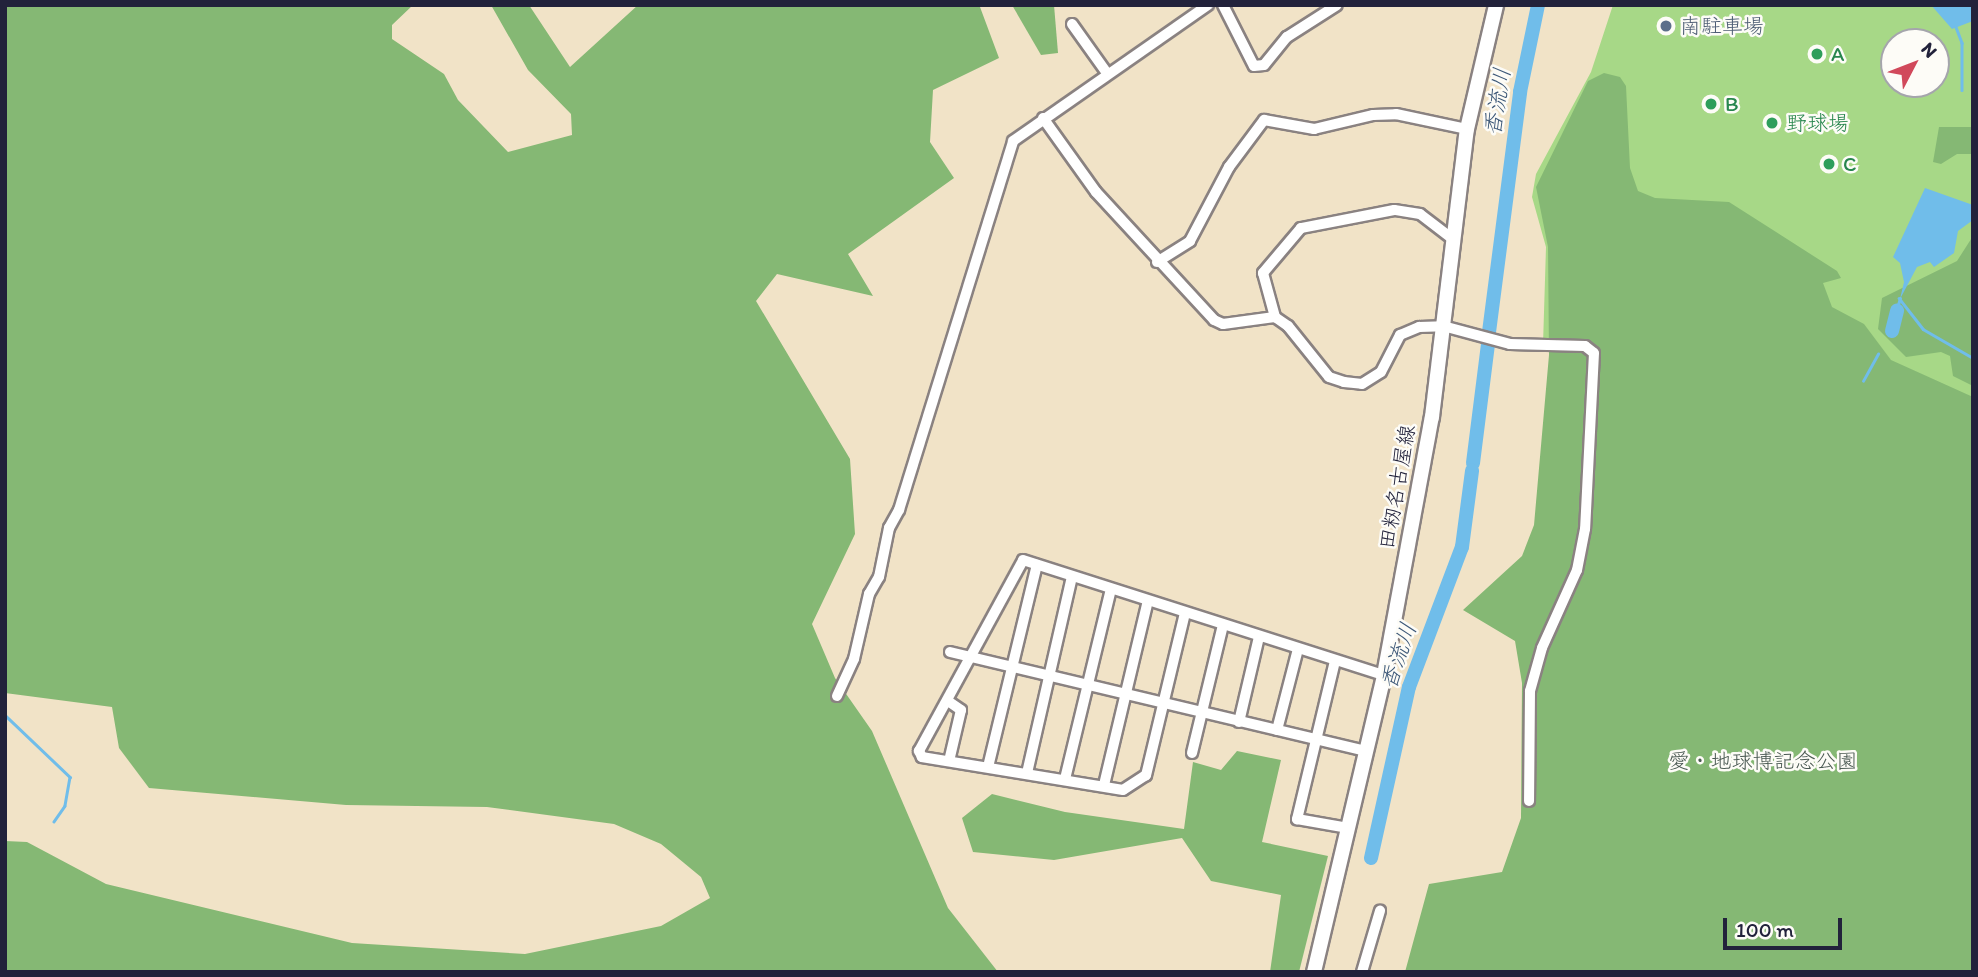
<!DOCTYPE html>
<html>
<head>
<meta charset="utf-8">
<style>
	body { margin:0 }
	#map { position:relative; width:1978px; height:977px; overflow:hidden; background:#f1e3c7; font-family:Itim,"Klee One",sans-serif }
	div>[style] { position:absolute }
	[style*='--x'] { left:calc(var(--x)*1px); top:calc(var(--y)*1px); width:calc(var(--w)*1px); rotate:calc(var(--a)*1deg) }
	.green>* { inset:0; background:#a7d887 }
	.forest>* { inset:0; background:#85b874 }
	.water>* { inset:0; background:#70bdea }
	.stream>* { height:2.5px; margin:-1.25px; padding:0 1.25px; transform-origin:1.25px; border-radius:1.25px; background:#70bdea }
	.river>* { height:14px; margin:-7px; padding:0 7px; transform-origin:7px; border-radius:7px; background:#70bdea }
	.roads { filter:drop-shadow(2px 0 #8a8281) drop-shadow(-2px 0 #8a8281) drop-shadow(0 2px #8a8281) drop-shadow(0 -2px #8a8281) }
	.minor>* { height:10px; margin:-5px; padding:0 5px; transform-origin:5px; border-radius:5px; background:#fff }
	.major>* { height:14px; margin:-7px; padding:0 7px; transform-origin:7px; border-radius:7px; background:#fff }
	.dots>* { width:19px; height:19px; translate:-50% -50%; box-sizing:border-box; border:4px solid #fdfcf7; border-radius:50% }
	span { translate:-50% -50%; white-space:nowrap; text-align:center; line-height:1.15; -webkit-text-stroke:5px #fdfcf7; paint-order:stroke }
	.service-label { font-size:21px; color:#4e5e75 }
	.left { translate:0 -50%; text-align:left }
	.leisure-label { font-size:21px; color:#27864d }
	.street-label { font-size:21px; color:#22223b }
	.park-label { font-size:21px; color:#4a5952 }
	.water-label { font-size:23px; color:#3d5878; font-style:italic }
	.frame { position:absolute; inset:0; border:7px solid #22223b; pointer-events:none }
	.north { position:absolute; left:1880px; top:28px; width:70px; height:70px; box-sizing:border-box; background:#fdfcf7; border:2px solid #a5a5ac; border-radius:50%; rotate:48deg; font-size:19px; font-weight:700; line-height:28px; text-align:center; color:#22223b }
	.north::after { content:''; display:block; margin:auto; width:24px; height:32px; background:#d1495b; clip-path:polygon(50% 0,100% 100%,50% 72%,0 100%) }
	.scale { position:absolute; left:1723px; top:918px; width:119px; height:32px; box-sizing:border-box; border:4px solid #22223b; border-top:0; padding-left:9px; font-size:21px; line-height:24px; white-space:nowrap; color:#22223b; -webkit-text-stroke:5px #fdfcf7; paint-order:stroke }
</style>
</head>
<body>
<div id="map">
	<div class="green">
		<div style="clip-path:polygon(evenodd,1613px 5px,1973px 5px,1973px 942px,1506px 972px,1632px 363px,1543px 345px,1546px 247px,1532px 197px,1536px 174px,1591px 72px,1613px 5px,1894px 42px,1936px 42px,1936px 84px,1894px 84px,1894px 42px)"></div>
	</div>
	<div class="forest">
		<div style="clip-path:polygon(5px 5px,413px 5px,392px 25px,392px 39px,444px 74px,458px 100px,508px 152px,572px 135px,571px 114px,528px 70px,491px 5px,529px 5px,570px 67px,638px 5px,984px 5px,980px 7px,999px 58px,933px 90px,930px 142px,954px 178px,848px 254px,873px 296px,777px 274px,756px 301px,850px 459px,855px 534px,812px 624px,835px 678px,872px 731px,948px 908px,998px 972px,5px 972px,5px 841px,27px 842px,106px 884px,352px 943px,525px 954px,661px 926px,710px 898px,701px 877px,661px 844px,614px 824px,487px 807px,346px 805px,149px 788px,119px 748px,112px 707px,5px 693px)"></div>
		<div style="clip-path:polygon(1012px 5px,1054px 5px,1058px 53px,1041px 55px)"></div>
		<div style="clip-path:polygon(1604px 73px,1620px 77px,1626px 86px,1630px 168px,1638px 191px,1655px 198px,1729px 202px,1837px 271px,1841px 278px,1823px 283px,1832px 307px,1864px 324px,1891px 360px,1973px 397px,1973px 972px,1405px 972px,1429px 884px,1502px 872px,1521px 818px,1522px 683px,1515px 641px,1463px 610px,1522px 556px,1534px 525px,1549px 355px,1548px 247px,1536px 187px,1588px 81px)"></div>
		<div style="clip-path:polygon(1939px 127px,1973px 127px,1973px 154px,1957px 154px,1941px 164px,1933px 162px)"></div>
		<div style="clip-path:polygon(1973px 236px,1973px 386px,1953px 376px,1950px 356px,1941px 352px,1906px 357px,1878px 329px,1882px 298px,1957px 261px)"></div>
		<div style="clip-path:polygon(1237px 751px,1281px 760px,1262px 842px,1328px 856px,1299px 972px,1270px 972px,1281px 895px,1211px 881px,1182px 838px,1054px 860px,973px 852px,962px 818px,992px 794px,1065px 812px,1184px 829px,1193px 762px,1221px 770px)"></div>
	</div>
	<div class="water">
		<div style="clip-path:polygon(1931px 5px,1973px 5px,1973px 21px,1952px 29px)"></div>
		<div style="clip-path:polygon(1925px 188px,1973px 205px,1973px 220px,1958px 231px,1954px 253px,1934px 267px,1930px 262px,1917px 267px,1900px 299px,1904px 282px,1900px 263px,1893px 257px)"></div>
	</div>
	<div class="stream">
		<div style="--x:1259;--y:5;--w:17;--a:0"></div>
		<div style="--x:1956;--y:27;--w:17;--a:69"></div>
		<div style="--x:1962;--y:43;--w:47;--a:90"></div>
		<div style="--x:1899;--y:298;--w:39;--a:52"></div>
		<div style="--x:1923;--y:329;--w:58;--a:30.1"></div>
		<div style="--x:1897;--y:308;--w:10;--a:-73"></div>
		<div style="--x:1863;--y:381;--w:31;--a:-61"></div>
		<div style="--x:5;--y:715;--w:90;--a:43.6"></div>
		<div style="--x:70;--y:777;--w:29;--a:100"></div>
		<div style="--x:65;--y:806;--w:19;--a:125"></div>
	</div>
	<div class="river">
		<div style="--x:1892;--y:331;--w:21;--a:-76"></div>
		<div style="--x:1489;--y:332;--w:242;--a:-82.6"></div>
		<div style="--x:1520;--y:92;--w:89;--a:-78.3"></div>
		<div style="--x:1473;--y:463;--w:119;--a:-82.8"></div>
		<div style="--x:1371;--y:858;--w:175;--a:-77.5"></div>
		<div style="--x:1409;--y:687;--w:150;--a:-69.3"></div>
		<div style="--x:1462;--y:547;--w:77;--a:-82.5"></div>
	</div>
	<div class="roads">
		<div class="minor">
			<div style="--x:1223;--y:5;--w:68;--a:63.1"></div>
			<div style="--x:1254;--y:66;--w:10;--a:-6"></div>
			<div style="--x:1264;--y:65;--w:36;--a:-51"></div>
			<div style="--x:1287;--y:37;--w:59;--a:-32.6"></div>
			<div style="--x:1072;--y:24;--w:60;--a:54.5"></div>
			<div style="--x:1043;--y:118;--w:91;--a:54.4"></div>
			<div style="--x:1096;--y:192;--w:174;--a:47.3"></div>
			<div style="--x:1214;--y:320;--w:10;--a:24"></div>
			<div style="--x:1223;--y:324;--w:52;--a:-7.7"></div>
			<div style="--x:1454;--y:240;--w:43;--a:-142.6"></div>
			<div style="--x:1420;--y:214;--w:26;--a:-171"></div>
			<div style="--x:1394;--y:210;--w:95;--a:169"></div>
			<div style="--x:1301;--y:228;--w:59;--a:130.2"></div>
			<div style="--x:1263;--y:273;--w:46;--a:74.7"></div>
			<div style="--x:1275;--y:317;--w:16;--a:35"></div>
			<div style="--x:1288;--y:326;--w:65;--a:51.2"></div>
			<div style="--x:1329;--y:377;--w:16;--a:18"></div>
			<div style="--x:1344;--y:382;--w:18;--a:6"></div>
			<div style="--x:1362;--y:384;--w:22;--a:-32"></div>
			<div style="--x:1381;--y:372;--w:42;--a:-62.8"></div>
			<div style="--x:1400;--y:335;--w:21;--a:-23"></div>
			<div style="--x:1419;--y:327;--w:24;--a:-2"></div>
			<div style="--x:1443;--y:326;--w:69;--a:15"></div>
			<div style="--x:1510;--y:344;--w:75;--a:1.5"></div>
			<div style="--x:1585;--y:346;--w:11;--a:38"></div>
			<div style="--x:1594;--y:353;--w:176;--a:92.9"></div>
			<div style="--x:1585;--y:529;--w:42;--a:101"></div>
			<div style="--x:1577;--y:570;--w:85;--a:114.2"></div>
			<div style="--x:1542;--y:648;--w:45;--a:105.6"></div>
			<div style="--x:1530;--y:691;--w:110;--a:90.5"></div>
			<div style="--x:1157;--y:262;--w:39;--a:-32"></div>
			<div style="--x:1190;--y:241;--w:84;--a:-62.2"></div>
			<div style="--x:1229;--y:167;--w:59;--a:-53.3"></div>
			<div style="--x:1264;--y:120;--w:51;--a:10.2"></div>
			<div style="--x:1314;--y:129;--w:61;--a:-13.3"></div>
			<div style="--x:1373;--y:115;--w:23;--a:-2"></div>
			<div style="--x:1396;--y:114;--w:73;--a:11.9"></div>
			<div style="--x:1185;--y:613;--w:167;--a:103.5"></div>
			<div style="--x:1146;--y:775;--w:27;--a:147"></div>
			<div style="--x:1123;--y:790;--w:204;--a:-170.7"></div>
			<div style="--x:922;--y:757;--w:7;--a:-117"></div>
			<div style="--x:919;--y:751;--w:217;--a:-61.4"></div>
			<div style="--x:1023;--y:560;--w:379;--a:17.7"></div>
			<div style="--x:950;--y:652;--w:428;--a:13.4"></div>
			<div style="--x:1335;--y:661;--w:163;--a:103.5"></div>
			<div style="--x:1297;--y:819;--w:52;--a:10"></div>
			<div style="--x:837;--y:696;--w:41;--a:-65.3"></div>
			<div style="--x:854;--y:659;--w:67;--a:-77"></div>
			<div style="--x:869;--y:594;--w:20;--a:-60"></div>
			<div style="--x:879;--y:577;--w:50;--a:-78.5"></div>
			<div style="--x:889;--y:528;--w:21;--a:-61"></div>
			<div style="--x:899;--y:510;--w:386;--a:-72.8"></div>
			<div style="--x:1013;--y:141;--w:238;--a:-34.9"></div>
			<div style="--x:948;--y:701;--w:16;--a:35"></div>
			<div style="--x:961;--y:710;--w:52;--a:103.2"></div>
			<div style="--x:1239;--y:722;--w:87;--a:-76.8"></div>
			<div style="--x:1277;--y:730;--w:84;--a:-75.5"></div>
			<div style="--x:1192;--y:753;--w:132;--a:-76.4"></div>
			<div style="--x:988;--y:767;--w:208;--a:-76.4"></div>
			<div style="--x:1027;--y:773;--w:201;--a:-77.1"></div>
			<div style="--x:1065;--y:779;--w:195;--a:-76.4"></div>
			<div style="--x:1104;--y:785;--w:189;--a:-76.6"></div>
			<div style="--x:1362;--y:972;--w:64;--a:-73.6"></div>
		</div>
		<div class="major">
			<div style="--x:1314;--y:972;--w:305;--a:-76.7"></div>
			<div style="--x:1384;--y:675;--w:262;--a:-79.5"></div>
			<div style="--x:1432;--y:417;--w:290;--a:-83.1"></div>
			<div style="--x:1467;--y:129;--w:127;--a:-76.8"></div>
		</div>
	</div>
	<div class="dots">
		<div style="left:1666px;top:26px;background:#5c6f8a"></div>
		<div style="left:1817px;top:54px;background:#2e9e5b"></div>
		<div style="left:1711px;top:104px;background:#2e9e5b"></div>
		<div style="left:1772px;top:123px;background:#2e9e5b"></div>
		<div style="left:1829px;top:164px;background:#2e9e5b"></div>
	</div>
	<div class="service-label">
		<span class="left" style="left:1680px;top:26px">南駐車場</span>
	</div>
	<div class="leisure-label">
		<span class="left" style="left:1831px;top:54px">A</span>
		<span class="left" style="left:1725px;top:104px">B</span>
		<span class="left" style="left:1786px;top:123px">野球場</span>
		<span class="left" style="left:1843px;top:164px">C</span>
	</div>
	<div class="street-label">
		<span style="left:1397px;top:487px;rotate:-80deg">田籾名古屋線</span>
	</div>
	<div class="park-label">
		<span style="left:1763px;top:761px">愛・地球博記念公園</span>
	</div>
	<div class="water-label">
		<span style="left:1497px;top:102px;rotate:-81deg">香流川</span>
		<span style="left:1398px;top:656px;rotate:-71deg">香流川</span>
	</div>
	<div class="frame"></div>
	<div class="north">N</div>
	<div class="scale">100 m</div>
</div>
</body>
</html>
